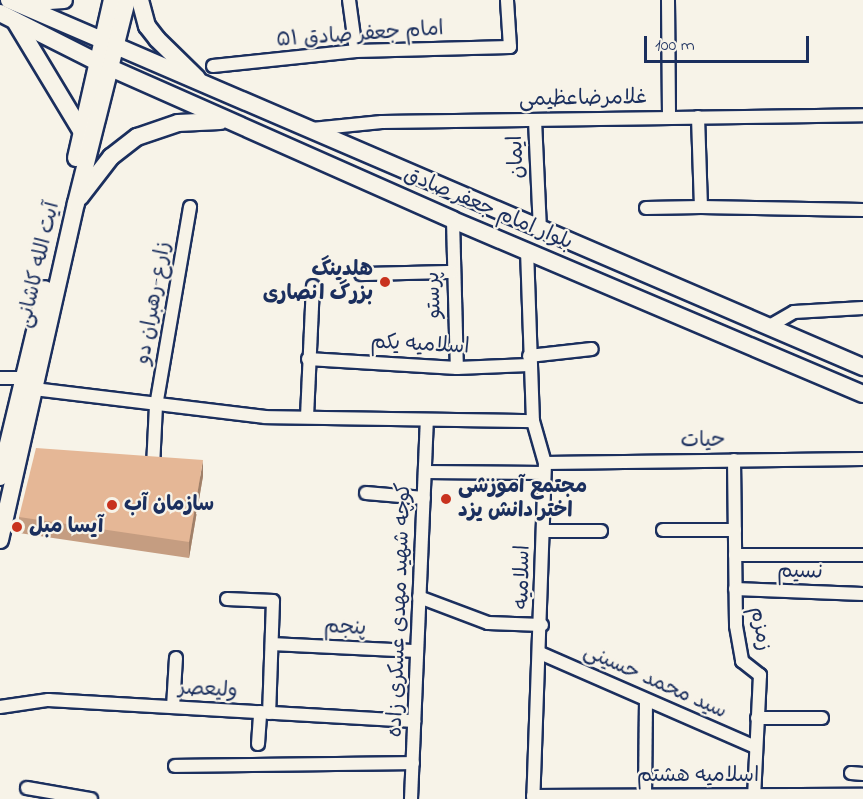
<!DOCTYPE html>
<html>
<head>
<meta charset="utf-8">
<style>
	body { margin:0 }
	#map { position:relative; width:863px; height:799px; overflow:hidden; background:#f7f3e8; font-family:"Indie Flower","Playpen Sans Arabic",sans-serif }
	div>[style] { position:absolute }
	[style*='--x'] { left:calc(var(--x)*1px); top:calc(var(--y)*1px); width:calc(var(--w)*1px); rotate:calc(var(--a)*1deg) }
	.roads { filter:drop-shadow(2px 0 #1b2f5e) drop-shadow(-2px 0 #1b2f5e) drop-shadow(0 2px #1b2f5e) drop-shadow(0 -2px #1b2f5e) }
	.minor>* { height:12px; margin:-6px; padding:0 6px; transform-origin:6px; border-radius:6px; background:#f7f3e8 }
	.secondary>* { height:16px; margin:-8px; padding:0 8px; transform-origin:8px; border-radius:8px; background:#f7f3e8 }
	.wall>* { inset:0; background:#c59d81 }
	.shaded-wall>* { inset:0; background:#a08069 }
	.building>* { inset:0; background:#e5b796 }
	.dots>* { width:16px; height:16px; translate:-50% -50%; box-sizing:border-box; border:3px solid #f7f3e8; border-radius:50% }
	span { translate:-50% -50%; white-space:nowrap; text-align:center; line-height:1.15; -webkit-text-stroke:4.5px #f7f3e8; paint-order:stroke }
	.street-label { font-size:21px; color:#1b2f5e }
	.poi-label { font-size:21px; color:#1b2f5e; font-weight:700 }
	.right { translate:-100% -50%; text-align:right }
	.left { translate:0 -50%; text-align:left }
	.scale { position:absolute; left:644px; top:36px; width:165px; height:27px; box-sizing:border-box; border:3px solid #1b2f5e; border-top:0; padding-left:8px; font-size:18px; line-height:21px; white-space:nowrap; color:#1b2f5e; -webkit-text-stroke:4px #f7f3e8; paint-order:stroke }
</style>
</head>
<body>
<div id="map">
	<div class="roads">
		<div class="minor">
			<div style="--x:349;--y:0;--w:51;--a:82.2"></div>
			<div style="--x:668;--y:0;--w:118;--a:89.5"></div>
			<div style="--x:213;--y:66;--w:144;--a:-6"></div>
			<div style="--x:356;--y:51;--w:154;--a:-1.5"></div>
			<div style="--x:510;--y:47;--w:47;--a:-93.7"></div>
			<div style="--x:698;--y:117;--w:90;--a:88.1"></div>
			<div style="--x:701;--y:207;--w:162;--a:1.1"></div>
			<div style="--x:535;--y:120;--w:109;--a:87.4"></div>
			<div style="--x:312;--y:129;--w:70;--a:-5.7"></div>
			<div style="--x:382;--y:122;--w:481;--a:-0.8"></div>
			<div style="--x:646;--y:208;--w:55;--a:-1"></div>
			<div style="--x:453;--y:220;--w:148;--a:88.5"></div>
			<div style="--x:527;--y:250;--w:171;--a:88"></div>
			<div style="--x:533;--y:421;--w:44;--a:74.1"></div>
			<div style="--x:545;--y:463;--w:336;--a:92"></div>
			<div style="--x:361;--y:274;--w:91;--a:-1.3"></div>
			<div style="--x:768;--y:327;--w:30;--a:-30"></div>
			<div style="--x:794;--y:312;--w:69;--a:-3.3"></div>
			<div style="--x:529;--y:356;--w:63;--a:-6.3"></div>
			<div style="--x:308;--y:359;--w:149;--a:3.5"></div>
			<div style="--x:457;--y:368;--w:72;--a:-2.4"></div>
			<div style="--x:0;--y:378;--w:24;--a:0"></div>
			<div style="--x:34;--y:389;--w:233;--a:6.9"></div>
			<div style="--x:265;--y:417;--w:268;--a:0.9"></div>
			<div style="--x:307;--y:417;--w:131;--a:-87.4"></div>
			<div style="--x:734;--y:460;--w:166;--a:89.3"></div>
			<div style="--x:736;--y:626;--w:36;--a:80"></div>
			<div style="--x:742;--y:661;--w:23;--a:38"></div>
			<div style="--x:760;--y:675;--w:124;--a:92.8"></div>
			<div style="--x:545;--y:463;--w:318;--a:-0.7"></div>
			<div style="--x:153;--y:467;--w:61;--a:-87.2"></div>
			<div style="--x:156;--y:406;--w:202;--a:-80.3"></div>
			<div style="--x:425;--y:472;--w:119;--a:0.5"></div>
			<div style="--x:366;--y:493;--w:58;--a:4.9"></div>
			<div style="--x:663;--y:530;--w:72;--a:0"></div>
			<div style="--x:543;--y:531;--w:58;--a:0"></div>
			<div style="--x:735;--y:555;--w:128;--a:0"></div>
			<div style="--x:735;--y:589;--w:128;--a:2.2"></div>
			<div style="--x:419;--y:597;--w:74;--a:20.6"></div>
			<div style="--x:488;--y:623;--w:54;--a:2.1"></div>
			<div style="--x:227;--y:599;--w:46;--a:2.5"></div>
			<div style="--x:273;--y:601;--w:112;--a:92"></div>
			<div style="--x:272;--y:644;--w:145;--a:2.8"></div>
			<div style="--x:540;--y:653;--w:235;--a:23.6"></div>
			<div style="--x:0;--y:707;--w:49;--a:-8.3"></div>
			<div style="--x:48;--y:700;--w:367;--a:3.3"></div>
			<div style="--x:173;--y:707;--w:49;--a:-86.5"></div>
			<div style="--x:757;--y:718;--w:65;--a:0"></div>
			<div style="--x:258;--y:744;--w:32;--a:-86"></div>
			<div style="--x:175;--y:766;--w:238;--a:-0.7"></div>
			<div style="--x:851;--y:773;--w:12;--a:5"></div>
			<div style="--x:27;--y:788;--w:65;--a:9.8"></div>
			<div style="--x:533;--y:796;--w:330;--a:-0.2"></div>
			<div style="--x:645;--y:796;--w:95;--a:-89.4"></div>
			<div style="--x:411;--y:799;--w:377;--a:-87.6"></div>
		</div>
		<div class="secondary">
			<div style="--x:9;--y:0;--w:930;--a:23.26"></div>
			<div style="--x:140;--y:0;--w:27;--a:75"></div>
			<div style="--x:147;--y:26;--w:16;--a:52"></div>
			<div style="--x:157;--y:39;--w:56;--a:44.3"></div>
			<div style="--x:20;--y:3;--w:44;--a:-3.9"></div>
			<div style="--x:0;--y:13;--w:109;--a:26.8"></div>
			<div style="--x:97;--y:62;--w:389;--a:23.9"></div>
			<div style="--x:453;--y:220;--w:445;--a:23"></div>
			<div style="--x:15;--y:21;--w:130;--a:58.9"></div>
			<div style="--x:76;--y:158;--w:162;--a:-77.2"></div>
			<div style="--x:80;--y:197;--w:51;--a:-52.2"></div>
			<div style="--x:111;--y:157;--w:33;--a:-38"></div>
			<div style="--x:137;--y:137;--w:43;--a:-18.9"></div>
			<div style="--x:178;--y:123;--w:42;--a:-2.7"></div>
			<div style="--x:0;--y:477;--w:193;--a:-76.5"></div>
			<div style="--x:0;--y:540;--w:345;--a:-77.3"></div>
			<div style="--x:76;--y:203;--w:209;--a:-75.9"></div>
		</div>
	</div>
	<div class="wall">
		<div style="clip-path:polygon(203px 476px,189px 558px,19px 533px,19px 517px)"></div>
	</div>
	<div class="shaded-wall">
		<div style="clip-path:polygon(203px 460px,203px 476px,189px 558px,189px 542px)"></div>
	</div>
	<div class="building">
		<div style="clip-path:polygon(36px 448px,203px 460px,189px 542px,19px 517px)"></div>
	</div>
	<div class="dots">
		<div style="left:385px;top:282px;background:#c8321e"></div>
		<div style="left:446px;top:499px;background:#c8321e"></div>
		<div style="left:112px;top:505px;background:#c8321e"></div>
		<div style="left:17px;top:527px;background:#c8321e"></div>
	</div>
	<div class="street-label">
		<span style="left:360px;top:35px;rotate:-4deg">امام جعفر صادق ۵۱</span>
		<span style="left:583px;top:99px;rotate:-1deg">غلامرضاعظیمی</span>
		<span style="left:517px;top:157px;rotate:-93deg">ایمان</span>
		<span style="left:488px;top:209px;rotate:23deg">بلوار امام جعفر صادق</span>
		<span style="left:39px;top:265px;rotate:-77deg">آیت الله کاشانی</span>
		<span style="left:434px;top:295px;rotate:-92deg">پرستو</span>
		<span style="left:154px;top:303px;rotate:-80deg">زارع-رهبران دو</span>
		<span style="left:420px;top:345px;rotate:3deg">اسلامیه یکم</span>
		<span style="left:703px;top:441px;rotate:-1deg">حیات</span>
		<span style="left:800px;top:572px;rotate:2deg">نسیم</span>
		<span style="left:523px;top:577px;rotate:-89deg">اسلامیه</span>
		<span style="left:400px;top:610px;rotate:-88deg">کوچه شهید مهدی عسکری زاده</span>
		<span style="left:345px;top:628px;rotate:3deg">پنجم</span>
		<span style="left:760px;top:629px;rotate:80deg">زمزم</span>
		<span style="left:655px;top:682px;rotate:24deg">سید محمد حسینی</span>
		<span style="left:208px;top:690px;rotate:3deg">ولیعصر</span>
		<span style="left:698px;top:776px">اسلامیه هشتم</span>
	</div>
	<div class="poi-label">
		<span class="right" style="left:373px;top:282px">هلدینگ<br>بزرگ انصاری</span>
		<span class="left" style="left:458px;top:499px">مجتمع آموزشی<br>اختر دانش یزد</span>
		<span class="left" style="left:124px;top:505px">سازمان آب</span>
		<span class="left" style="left:29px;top:527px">آیسا مبل</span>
	</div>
	<div class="scale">100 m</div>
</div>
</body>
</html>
